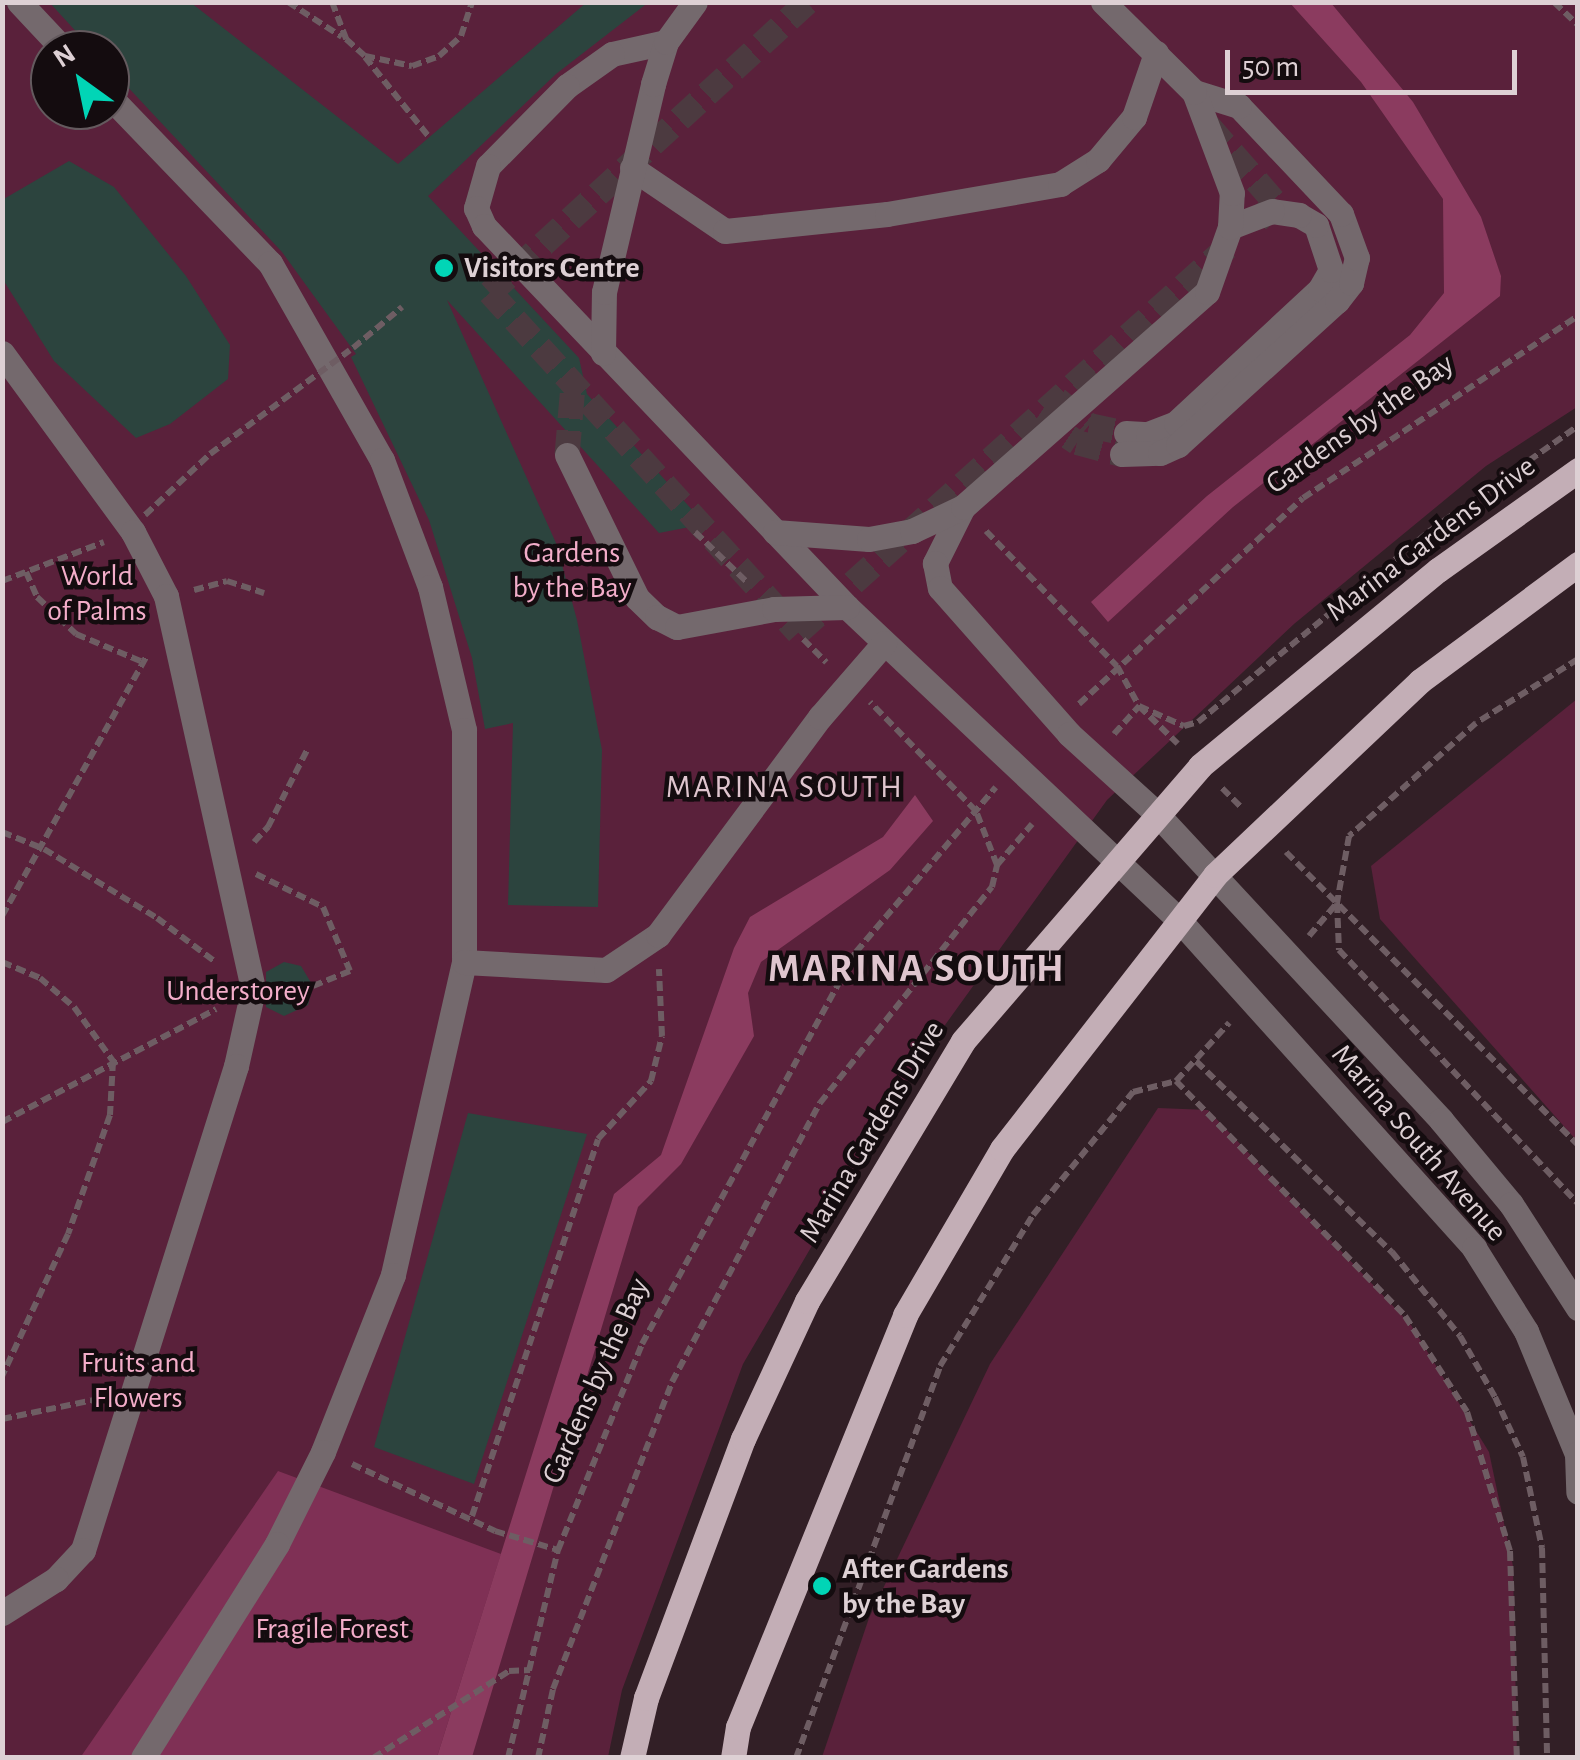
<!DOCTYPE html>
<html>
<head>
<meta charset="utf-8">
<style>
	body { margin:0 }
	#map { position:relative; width:1580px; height:1760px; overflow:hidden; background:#321f26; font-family:"Alegreya Sans",sans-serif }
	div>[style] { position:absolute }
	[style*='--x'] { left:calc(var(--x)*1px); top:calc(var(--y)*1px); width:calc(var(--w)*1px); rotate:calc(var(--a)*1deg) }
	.green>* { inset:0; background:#5a213b }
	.forest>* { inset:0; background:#7f3055 }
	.water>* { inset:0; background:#8b3b5f }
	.building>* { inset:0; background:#2c443e }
	.minor-tunnel>* { height:25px; margin-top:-12.5px; transform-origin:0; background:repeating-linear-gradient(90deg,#4c3a40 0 25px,transparent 0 37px) }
	.path>* { height:6px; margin-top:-3px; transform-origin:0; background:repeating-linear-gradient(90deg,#6e5d63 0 10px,transparent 0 15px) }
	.minor>* { height:25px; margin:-12.5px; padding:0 12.5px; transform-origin:12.5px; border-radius:12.5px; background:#74696d }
	.major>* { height:25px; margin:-12.5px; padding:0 12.5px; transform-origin:12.5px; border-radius:12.5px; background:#c3aeb6 }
	.path-bridge>* { height:6px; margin-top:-3px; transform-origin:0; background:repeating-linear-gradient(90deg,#6e5d63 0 10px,transparent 0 15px) }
	.dots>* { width:28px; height:28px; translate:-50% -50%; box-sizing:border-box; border:5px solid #140c0f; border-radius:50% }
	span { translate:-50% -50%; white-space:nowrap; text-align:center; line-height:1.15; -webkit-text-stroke:9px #140c0f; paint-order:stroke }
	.poi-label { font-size:30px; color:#ddd0d4; font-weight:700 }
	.left { translate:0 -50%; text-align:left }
	.street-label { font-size:30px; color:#ddd0d4 }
	.park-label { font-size:30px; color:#f3adc9 }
	.neighbourhood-label { font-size:32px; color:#dfc5ce; letter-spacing:2.5px }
	.district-label { font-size:40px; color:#dfc5ce; font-weight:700; letter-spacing:2.5px }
	.frame { position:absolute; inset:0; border:5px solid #ddd0d4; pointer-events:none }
	.north { position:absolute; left:30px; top:30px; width:100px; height:100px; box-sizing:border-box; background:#140c0f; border:2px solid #645a5e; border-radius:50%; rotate:327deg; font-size:28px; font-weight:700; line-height:40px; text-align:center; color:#ddd0d4 }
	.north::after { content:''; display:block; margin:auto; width:35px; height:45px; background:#01d5b6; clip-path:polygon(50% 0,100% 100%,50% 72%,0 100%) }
	.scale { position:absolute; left:1225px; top:50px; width:292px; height:45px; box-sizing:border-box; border:5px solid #ddd0d4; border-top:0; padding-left:12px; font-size:30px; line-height:35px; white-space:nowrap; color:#ddd0d4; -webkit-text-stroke:8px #140c0f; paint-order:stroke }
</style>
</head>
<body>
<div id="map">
	<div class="green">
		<div style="clip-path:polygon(evenodd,3px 3px,1577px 3px,1577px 407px,1486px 466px,1294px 624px,1107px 800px,922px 1057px,743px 1364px,622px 1690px,608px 1757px,3px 1757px,3px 3px,50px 50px,110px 50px,110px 110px,50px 110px,50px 50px)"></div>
		<div style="clip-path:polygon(1577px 699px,1577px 1141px,1380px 919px,1371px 866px)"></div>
		<div style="clip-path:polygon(1158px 1108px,1208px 1110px,1411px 1325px,1489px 1452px,1513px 1566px,1517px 1757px,822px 1757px,869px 1618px,990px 1364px)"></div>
	</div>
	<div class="forest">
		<div style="clip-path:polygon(278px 1471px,501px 1554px,437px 1757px,80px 1758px)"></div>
	</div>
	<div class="water">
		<div style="clip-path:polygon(1290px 3px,1331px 3px,1413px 102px,1481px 217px,1501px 276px,1500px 296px,1233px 507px,1108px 622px,1091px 602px,1207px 496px,1410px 335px,1444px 293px,1443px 199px,1361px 82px)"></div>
		<div style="clip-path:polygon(915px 795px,933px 821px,890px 870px,761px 962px,748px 993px,754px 1036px,681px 1164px,638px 1207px,472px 1757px,437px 1757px,614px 1194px,661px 1155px,734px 948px,750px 917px,883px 837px)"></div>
	</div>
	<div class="building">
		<div style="clip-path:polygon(49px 2px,190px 2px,398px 164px,587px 2px,649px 2px,556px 74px,428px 196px,579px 358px,587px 394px,705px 524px,659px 533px,447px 300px,556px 543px,577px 620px,602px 750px,598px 907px,508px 905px,513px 723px,485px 729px,472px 658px,429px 520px,351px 357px,356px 354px,282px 252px,110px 68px,110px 50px,93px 50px)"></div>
		<div style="clip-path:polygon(69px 161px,114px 187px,186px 276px,230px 345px,228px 379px,170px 424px,136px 438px,54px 361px,2px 278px,2px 200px)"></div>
		<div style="clip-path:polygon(284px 962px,301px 966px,313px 986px,308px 1005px,284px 1016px,266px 1007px,266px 972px)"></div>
		<div style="clip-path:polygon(468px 1113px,587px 1134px,474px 1484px,374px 1447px)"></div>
	</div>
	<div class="minor-tunnel">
		<div style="--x:807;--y:2;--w:430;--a:137.5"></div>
		<div style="--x:490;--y:292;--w:459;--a:47.8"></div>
		<div style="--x:798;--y:632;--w:576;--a:-41.91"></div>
		<div style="--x:1208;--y:125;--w:103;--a:48.9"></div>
		<div style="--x:1276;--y:203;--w:25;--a:138"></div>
		<div style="--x:1057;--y:399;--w:41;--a:39.1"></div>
		<div style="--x:1089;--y:425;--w:38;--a:12"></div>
		<div style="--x:1038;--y:416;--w:47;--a:33.7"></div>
		<div style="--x:1077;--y:442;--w:47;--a:14.9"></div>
		<div style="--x:567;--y:455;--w:70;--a:-85.1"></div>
	</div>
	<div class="path">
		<div style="--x:288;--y:2;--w:64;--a:32.9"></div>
		<div style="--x:332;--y:2;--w:40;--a:69"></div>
		<div style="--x:346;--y:39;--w:25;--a:42"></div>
		<div style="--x:365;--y:56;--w:48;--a:12"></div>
		<div style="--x:412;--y:66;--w:29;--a:-20"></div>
		<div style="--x:439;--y:56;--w:30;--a:-42"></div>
		<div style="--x:461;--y:36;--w:36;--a:-72"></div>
		<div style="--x:1554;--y:2;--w:33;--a:44"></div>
		<div style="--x:365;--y:57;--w:102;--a:51.3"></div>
		<div style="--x:353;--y:348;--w:64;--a:-39.9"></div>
		<div style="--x:986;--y:531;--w:188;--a:45.9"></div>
		<div style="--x:1117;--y:666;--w:46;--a:61.2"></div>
		<div style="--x:1139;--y:706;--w:49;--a:24"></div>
		<div style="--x:1184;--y:726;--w:15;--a:-16"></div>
		<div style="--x:1198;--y:722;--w:302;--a:-39.5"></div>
		<div style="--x:1431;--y:530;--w:180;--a:-35.3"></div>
		<div style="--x:695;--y:532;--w:74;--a:43.9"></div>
		<div style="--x:26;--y:572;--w:27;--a:66"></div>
		<div style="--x:37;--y:597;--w:54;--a:43.5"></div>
		<div style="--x:76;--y:634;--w:73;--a:22.7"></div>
		<div style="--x:2;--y:581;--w:109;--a:-20.9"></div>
		<div style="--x:194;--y:590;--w:34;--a:-15"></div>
		<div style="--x:227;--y:581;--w:39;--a:18"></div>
		<div style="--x:803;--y:639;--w:33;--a:45"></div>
		<div style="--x:1578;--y:659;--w:120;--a:147.9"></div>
		<div style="--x:1476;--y:723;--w:170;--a:138.3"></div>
		<div style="--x:1349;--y:836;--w:68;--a:100.2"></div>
		<div style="--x:1337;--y:903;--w:47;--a:87.6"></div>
		<div style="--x:1339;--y:950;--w:349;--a:46.7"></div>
		<div style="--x:1079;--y:704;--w:304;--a:-42.6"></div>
		<div style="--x:1303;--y:498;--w:330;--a:-33.5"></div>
		<div style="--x:1114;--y:734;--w:38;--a:-48"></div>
		<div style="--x:1139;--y:706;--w:54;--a:44.3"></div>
		<div style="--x:1222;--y:788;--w:28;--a:45"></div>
		<div style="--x:2;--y:832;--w:45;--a:22"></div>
		<div style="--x:44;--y:849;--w:132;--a:31.4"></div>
		<div style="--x:157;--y:918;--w:71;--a:37"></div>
		<div style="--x:254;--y:842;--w:21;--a:-47"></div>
		<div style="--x:268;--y:827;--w:86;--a:-63.1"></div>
		<div style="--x:1286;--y:852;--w:414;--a:45.1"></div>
		<div style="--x:997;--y:865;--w:54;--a:-49.5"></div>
		<div style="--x:256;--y:874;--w:75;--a:26.2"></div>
		<div style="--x:323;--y:907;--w:69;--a:67.1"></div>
		<div style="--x:350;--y:971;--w:40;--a:158"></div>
		<div style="--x:2;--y:916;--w:299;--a:-60.9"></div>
		<div style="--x:1309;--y:936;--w:43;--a:-49.7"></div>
		<div style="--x:2;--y:962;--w:41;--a:22.8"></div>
		<div style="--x:40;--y:978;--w:45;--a:40.5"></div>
		<div style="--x:74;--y:1007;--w:67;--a:54.2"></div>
		<div style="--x:113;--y:1061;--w:54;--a:93.2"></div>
		<div style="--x:110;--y:1115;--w:126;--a:109.4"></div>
		<div style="--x:68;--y:1234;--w:157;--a:114.9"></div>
		<div style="--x:1196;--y:1061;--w:274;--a:44.3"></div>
		<div style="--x:1392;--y:1252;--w:108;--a:51"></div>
		<div style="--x:1460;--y:1336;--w:70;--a:60.2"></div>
		<div style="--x:1495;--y:1397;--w:66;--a:65"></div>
		<div style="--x:1523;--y:1457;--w:93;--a:78.2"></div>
		<div style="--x:1542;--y:1548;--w:210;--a:88.6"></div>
		<div style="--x:1176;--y:1081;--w:328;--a:45.7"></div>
		<div style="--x:1405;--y:1316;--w:114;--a:57.1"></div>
		<div style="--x:1467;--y:1412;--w:145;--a:72.8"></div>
		<div style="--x:1510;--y:1551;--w:207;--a:88.1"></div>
		<div style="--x:2;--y:1122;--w:242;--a:-27.8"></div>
		<div style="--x:2;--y:1419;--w:99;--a:-11.7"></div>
		<div style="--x:352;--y:1464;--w:158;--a:25.1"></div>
		<div style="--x:495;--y:1531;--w:66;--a:16.8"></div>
		<div style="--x:472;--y:1516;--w:397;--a:-71.5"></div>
		<div style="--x:598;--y:1139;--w:79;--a:-47.6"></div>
		<div style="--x:651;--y:1081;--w:46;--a:-76.3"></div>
		<div style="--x:662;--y:1036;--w:67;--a:-92.6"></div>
		<div style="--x:373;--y:1758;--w:161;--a:-32.6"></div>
		<div style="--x:509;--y:1671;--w:21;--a:-3"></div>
		<div style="--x:508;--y:1758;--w:214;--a:-76.5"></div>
		<div style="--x:558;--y:1550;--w:222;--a:-67.8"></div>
		<div style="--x:642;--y:1344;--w:447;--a:-61.4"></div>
		<div style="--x:856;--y:952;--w:216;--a:-49.7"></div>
		<div style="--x:538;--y:1758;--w:71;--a:-77.7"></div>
		<div style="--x:553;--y:1689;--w:329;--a:-68.8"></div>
		<div style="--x:672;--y:1382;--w:316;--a:-62.1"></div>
		<div style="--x:820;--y:1103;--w:276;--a:-51.5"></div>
		<div style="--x:992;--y:887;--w:23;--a:-77"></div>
		<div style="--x:997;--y:865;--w:58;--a:-111.3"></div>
		<div style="--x:976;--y:811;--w:152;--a:-134.2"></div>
		<div style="--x:796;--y:1758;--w:418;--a:-69.8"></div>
		<div style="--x:940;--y:1366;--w:177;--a:-58.4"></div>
		<div style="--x:1033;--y:1215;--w:159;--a:-50.9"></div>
		<div style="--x:1133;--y:1092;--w:44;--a:-14.3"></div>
		<div style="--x:1176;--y:1081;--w:79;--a:-47.6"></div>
	</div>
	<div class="minor">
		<div style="--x:19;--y:2;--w:66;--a:46.8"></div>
		<div style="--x:666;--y:42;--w:55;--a:167.5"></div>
		<div style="--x:612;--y:54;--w:55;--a:144.6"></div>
		<div style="--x:567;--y:86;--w:112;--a:134.6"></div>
		<div style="--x:488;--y:166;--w:44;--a:105.9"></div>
		<div style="--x:476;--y:208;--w:20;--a:66"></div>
		<div style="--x:484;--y:226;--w:526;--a:46.39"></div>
		<div style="--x:847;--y:607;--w:458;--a:43.3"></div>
		<div style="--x:1180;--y:921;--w:440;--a:48"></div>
		<div style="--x:1474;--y:1248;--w:98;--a:57.9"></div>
		<div style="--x:1526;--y:1331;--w:133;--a:67.5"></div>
		<div style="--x:1577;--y:1454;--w:38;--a:88"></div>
		<div style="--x:110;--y:97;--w:231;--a:46.1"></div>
		<div style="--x:270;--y:263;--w:227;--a:60.4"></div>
		<div style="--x:382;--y:460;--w:136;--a:69.3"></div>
		<div style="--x:430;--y:587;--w:147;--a:76.6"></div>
		<div style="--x:464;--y:730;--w:232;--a:90"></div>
		<div style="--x:464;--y:962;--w:321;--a:102.8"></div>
		<div style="--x:393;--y:1275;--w:190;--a:111.6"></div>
		<div style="--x:323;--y:1452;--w:103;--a:116.6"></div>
		<div style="--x:277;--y:1544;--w:252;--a:122.1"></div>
		<div style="--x:632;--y:168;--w:112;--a:34.1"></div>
		<div style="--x:725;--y:231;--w:163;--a:-6"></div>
		<div style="--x:887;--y:214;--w:176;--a:-9.8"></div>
		<div style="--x:1060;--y:184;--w:45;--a:-32.3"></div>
		<div style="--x:1098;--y:160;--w:56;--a:-50.1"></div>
		<div style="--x:1134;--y:117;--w:68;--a:-71"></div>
		<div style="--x:2;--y:353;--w:222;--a:53.8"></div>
		<div style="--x:133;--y:532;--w:72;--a:62.7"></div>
		<div style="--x:166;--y:596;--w:403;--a:77.5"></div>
		<div style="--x:253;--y:990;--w:78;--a:102.6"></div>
		<div style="--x:236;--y:1066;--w:508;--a:107.54"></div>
		<div style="--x:83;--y:1550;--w:40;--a:133"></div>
		<div style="--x:56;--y:1579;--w:64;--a:147.8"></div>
		<div style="--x:603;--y:353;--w:61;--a:-89.1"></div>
		<div style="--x:604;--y:292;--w:214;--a:-76.7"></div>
		<div style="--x:653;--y:84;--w:44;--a:-72.8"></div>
		<div style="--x:666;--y:42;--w:49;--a:-54.1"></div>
		<div style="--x:1126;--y:433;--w:22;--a:3"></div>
		<div style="--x:1148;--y:434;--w:30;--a:-21"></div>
		<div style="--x:1176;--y:423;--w:197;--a:-42.9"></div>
		<div style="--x:1320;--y:289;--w:22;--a:-60"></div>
		<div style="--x:1331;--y:270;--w:47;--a:-108.4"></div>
		<div style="--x:1316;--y:225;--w:20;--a:-150"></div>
		<div style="--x:1299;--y:215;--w:27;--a:-172"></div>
		<div style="--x:1272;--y:211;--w:45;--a:159.1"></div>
		<div style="--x:1122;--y:454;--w:38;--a:-2"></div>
		<div style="--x:1160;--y:453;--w:20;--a:-24"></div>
		<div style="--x:1178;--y:445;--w:215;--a:-42.2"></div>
		<div style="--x:1337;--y:301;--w:23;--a:-52"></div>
		<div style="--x:1351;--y:283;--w:26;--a:-77"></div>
		<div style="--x:1357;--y:258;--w:47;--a:-110"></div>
		<div style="--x:1341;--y:214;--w:149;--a:-133.4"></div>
		<div style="--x:1239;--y:106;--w:47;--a:-162.7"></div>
		<div style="--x:567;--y:455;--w:159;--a:63.9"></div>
		<div style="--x:637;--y:598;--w:28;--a:44"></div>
		<div style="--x:657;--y:617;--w:22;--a:27"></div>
		<div style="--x:677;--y:627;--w:99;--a:-10.5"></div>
		<div style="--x:774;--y:609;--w:73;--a:-1.6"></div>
		<div style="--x:963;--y:507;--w:63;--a:116.6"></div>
		<div style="--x:935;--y:563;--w:25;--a:79"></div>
		<div style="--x:940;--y:588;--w:195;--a:48.5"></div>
		<div style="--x:1069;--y:734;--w:118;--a:42.2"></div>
		<div style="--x:1156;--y:813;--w:419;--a:47.1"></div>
		<div style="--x:1441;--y:1120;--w:109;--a:50.2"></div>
		<div style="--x:1511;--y:1204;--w:124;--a:57.2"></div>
		<div style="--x:775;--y:532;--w:94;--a:4.3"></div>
		<div style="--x:869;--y:539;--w:44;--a:-10.5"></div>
		<div style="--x:912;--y:531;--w:56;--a:-25.2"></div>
		<div style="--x:963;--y:507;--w:325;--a:-41.4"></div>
		<div style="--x:1207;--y:292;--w:69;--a:-70.5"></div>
		<div style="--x:1230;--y:227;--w:34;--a:-87"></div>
		<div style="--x:1232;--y:193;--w:108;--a:-110.6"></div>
		<div style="--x:1194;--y:92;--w:128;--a:-135.3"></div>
		<div style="--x:464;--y:962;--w:142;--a:3.2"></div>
		<div style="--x:606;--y:970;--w:63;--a:-33.9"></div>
		<div style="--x:658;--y:935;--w:272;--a:-53.4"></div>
		<div style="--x:820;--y:717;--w:98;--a:-49.1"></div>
	</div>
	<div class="major">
		<div style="--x:632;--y:1758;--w:62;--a:-76.9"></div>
		<div style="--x:646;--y:1698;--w:277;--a:-69.5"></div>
		<div style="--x:743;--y:1439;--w:152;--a:-65.1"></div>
		<div style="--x:807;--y:1301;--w:303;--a:-59"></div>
		<div style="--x:963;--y:1041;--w:363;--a:-49.2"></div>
		<div style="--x:1200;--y:766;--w:308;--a:-39.5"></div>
		<div style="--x:1438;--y:570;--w:172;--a:-35.5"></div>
		<div style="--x:733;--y:1758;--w:31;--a:-81"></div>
		<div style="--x:738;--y:1727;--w:445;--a:-67.9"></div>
		<div style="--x:905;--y:1315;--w:192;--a:-59.7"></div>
		<div style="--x:1002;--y:1149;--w:347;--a:-52.1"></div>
		<div style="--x:1215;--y:875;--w:282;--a:-43.4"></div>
		<div style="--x:1420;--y:681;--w:197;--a:-36.5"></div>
	</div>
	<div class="path-bridge">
		<div style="--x:145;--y:515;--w:89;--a:-43.2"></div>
		<div style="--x:210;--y:454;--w:174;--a:-36.6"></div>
	</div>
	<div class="dots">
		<div style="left:444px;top:268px;background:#01d5b6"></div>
		<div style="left:822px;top:1586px;background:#01d5b6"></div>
	</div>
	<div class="poi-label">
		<span class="left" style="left:464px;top:268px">Visitors Centre</span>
		<span class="left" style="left:842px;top:1586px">After Gardens<br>by the Bay</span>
	</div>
	<div class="street-label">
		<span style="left:1360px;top:424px;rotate:-35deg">Gardens by the Bay</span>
		<span style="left:1431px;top:539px;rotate:-37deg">Marina Gardens Drive</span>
		<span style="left:872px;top:1132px;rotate:-59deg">Marina Gardens Drive</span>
		<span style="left:1419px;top:1143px;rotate:49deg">Marina South Avenue</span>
		<span style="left:596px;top:1381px;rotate:-66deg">Gardens by the Bay</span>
	</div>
	<div class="park-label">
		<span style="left:572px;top:570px">Gardens<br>by the Bay</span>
		<span style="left:97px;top:593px">World<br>of Palms</span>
		<span style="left:238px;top:991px">Understorey</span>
		<span style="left:138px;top:1380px">Fruits and<br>Flowers</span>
		<span style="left:332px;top:1629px">Fragile Forest</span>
	</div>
	<div class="neighbourhood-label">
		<span style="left:785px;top:787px">MARINA SOUTH</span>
	</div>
	<div class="district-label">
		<span style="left:917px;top:969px">MARINA SOUTH</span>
	</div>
	<div class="frame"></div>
	<div class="north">N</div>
	<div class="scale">50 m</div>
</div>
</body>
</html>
